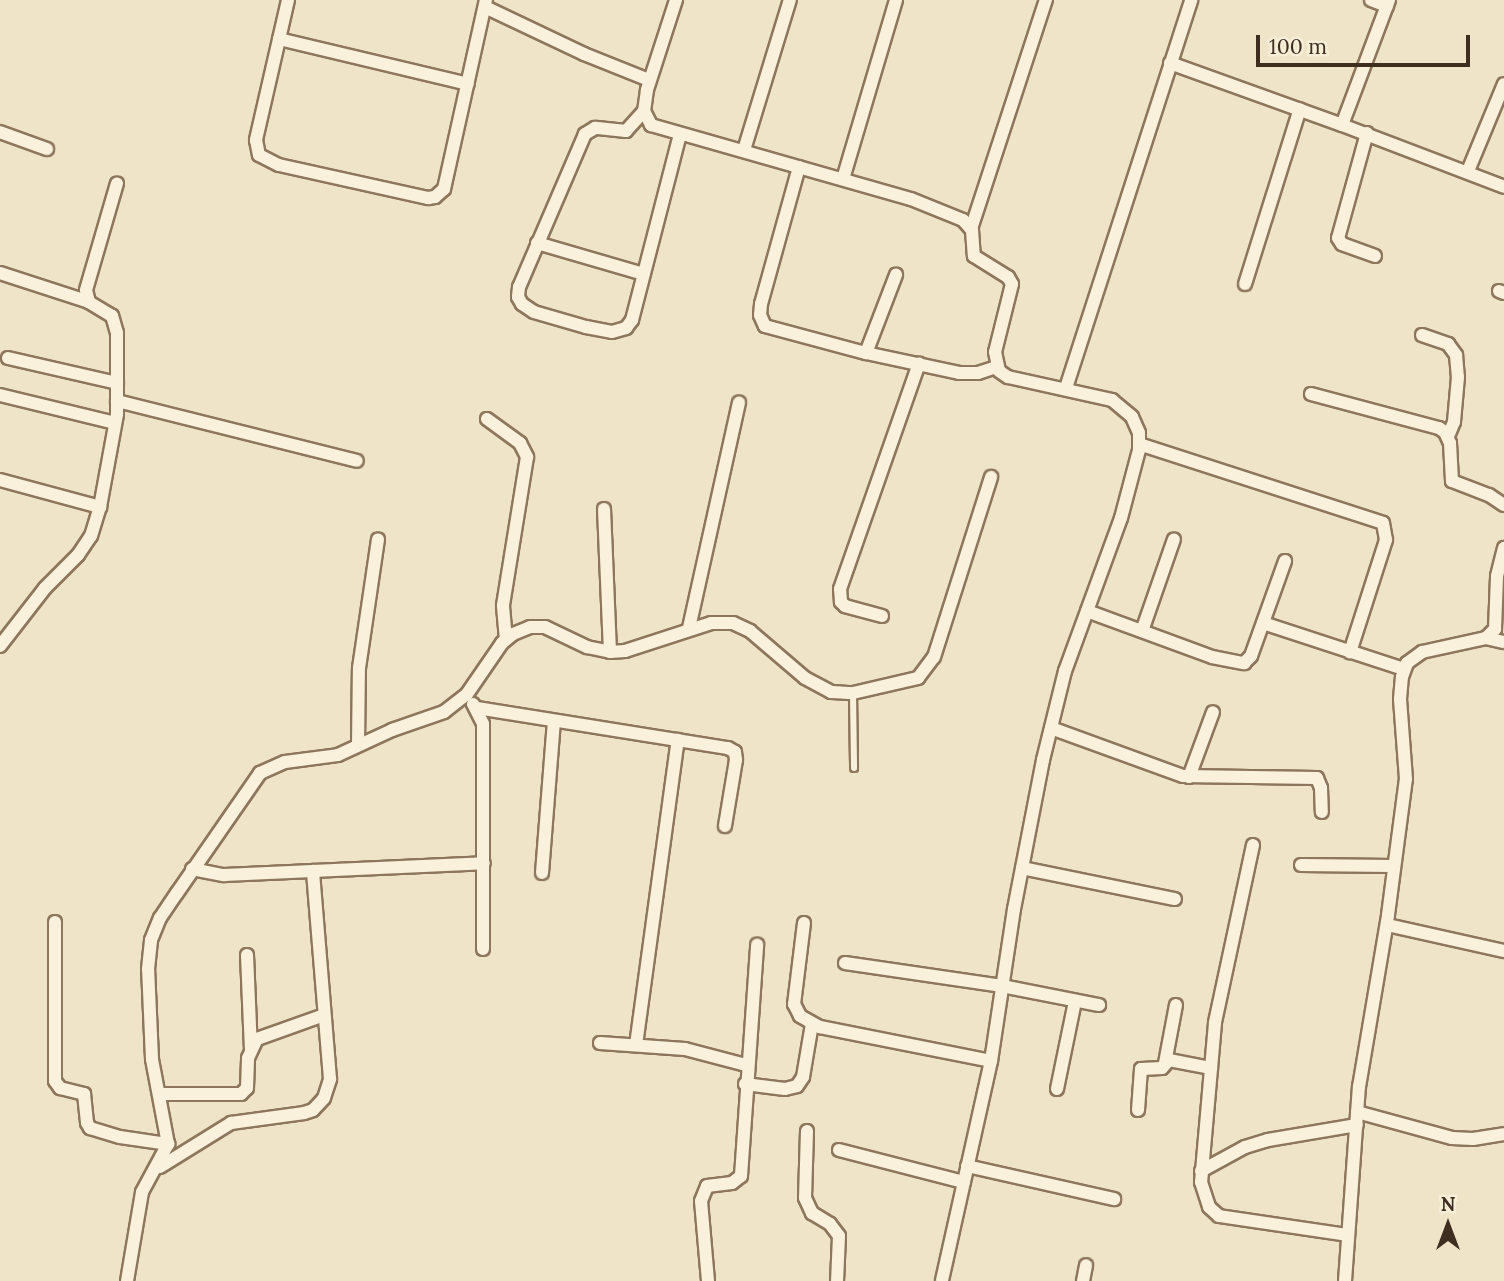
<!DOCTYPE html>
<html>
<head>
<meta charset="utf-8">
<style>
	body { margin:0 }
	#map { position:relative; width:1504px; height:1281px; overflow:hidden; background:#f0e4c8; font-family:Lora,serif }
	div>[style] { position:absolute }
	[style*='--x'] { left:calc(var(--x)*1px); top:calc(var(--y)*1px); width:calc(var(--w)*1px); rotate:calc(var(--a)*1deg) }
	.roads { filter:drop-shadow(2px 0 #8d765c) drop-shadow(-2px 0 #8d765c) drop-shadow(0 2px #8d765c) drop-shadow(0 -2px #8d765c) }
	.lane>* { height:6px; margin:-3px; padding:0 3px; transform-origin:3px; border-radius:3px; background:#faf1dc }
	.street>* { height:12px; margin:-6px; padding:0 6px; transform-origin:6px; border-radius:6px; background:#faf1dc }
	span { translate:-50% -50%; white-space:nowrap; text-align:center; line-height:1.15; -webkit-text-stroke:5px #f7eed8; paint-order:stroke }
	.north { position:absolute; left:1413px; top:1190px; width:70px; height:70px; -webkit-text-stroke:5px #f7eed8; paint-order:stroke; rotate:0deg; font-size:19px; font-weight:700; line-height:28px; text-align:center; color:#3d2e20 }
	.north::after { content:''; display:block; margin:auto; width:24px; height:32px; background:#3d2e20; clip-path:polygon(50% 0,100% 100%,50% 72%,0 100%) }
	.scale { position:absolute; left:1256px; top:35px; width:214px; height:32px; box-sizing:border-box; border:4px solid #3d2e20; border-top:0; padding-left:9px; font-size:21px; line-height:24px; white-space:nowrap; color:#3d2e20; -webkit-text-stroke:5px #f7eed8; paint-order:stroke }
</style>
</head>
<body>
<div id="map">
	<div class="roads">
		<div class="lane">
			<div style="--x:853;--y:693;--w:75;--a:89.2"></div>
		</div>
		<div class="street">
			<div style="--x:288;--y:0;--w:144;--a:102.9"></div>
			<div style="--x:256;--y:140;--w:15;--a:79"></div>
			<div style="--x:259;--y:155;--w:22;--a:27"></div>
			<div style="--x:279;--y:165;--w:153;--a:12.5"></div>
			<div style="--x:428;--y:198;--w:7;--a:-8"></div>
			<div style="--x:435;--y:197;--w:12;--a:-42"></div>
			<div style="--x:444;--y:189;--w:194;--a:-77.5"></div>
			<div style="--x:676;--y:0;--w:95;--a:107.9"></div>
			<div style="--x:647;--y:90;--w:21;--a:98"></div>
			<div style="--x:644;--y:111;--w:16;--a:63"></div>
			<div style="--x:651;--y:125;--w:270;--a:15.9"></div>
			<div style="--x:911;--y:199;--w:56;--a:22"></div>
			<div style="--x:963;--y:220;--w:13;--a:48"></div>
			<div style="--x:972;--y:230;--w:26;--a:86"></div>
			<div style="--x:974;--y:256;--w:40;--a:32"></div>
			<div style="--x:1008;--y:277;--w:8;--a:60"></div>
			<div style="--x:1012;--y:284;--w:70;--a:104"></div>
			<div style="--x:995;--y:352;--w:19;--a:78"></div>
			<div style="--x:999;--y:371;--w:11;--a:34"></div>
			<div style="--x:1008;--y:377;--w:107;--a:12.5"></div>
			<div style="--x:1112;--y:400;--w:26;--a:40"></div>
			<div style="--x:1132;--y:417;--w:17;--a:66"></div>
			<div style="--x:1139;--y:433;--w:17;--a:90"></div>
			<div style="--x:1139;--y:450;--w:70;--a:104.8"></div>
			<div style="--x:1121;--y:518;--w:163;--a:110.1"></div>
			<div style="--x:1065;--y:671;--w:92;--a:103.9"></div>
			<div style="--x:1043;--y:760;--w:152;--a:101"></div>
			<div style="--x:1014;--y:909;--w:154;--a:98.6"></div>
			<div style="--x:991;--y:1061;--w:225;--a:102.6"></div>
			<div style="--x:1371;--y:0;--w:17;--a:21"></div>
			<div style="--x:485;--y:7;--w:110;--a:25.4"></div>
			<div style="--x:584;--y:54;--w:70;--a:21.8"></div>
			<div style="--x:279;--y:39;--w:194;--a:13.4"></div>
			<div style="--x:1170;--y:63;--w:183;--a:19.8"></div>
			<div style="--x:1342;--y:125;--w:134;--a:-69.4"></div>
			<div style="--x:644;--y:111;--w:27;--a:132"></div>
			<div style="--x:626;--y:131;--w:31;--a:-174"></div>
			<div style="--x:595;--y:128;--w:12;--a:149"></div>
			<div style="--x:585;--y:134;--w:167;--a:113.3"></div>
			<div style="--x:519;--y:287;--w:10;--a:96"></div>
			<div style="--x:518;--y:297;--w:8;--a:60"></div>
			<div style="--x:522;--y:304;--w:14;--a:34"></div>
			<div style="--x:534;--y:312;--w:54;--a:16.1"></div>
			<div style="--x:586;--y:327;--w:26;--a:11"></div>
			<div style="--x:612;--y:332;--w:15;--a:-16"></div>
			<div style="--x:626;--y:328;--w:10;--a:-53"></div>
			<div style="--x:632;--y:320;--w:191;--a:-75.5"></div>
			<div style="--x:1342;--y:125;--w:173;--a:20.9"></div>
			<div style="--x:0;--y:132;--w:50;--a:19.9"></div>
			<div style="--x:1367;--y:133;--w:109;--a:105.4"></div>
			<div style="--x:1338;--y:238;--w:7;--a:56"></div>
			<div style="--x:1342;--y:244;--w:35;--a:20"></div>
			<div style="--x:744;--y:150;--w:157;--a:-73"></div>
			<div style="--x:799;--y:167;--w:142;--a:105.5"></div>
			<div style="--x:761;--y:304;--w:11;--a:95"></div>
			<div style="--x:760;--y:315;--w:12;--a:66"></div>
			<div style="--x:765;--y:326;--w:105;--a:15"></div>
			<div style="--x:866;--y:353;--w:95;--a:12.1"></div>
			<div style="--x:959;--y:373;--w:19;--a:0"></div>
			<div style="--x:978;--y:373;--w:19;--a:-18"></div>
			<div style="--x:1468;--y:171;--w:94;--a:-67.5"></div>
			<div style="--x:843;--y:179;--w:187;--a:-73.5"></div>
			<div style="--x:971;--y:229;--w:241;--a:-71.9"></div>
			<div style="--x:537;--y:243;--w:111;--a:16.2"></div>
			<div style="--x:0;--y:273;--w:94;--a:18"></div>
			<div style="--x:1245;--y:284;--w:183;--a:-72.6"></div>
			<div style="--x:1499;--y:291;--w:5;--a:22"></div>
			<div style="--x:1422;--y:335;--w:28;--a:19"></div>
			<div style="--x:1448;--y:344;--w:14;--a:54"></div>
			<div style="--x:1456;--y:355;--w:22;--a:85"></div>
			<div style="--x:1458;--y:377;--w:45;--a:95.1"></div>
			<div style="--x:1454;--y:422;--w:15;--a:113"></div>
			<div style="--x:866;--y:353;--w:84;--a:-69"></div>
			<div style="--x:8;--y:358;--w:112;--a:12.9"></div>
			<div style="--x:1066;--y:388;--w:408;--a:-72.1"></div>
			<div style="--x:1311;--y:394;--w:132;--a:14.9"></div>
			<div style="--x:1439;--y:428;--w:7;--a:34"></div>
			<div style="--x:1445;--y:432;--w:12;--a:66"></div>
			<div style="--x:1450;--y:443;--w:38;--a:87"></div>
			<div style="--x:1452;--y:481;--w:40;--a:21"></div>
			<div style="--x:1489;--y:495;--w:18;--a:34"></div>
			<div style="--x:0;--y:395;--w:118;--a:13.7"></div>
			<div style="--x:117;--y:401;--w:247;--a:14"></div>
			<div style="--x:487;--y:419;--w:41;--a:36"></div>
			<div style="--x:520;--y:443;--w:16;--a:63"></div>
			<div style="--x:527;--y:457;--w:151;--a:99.2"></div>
			<div style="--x:503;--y:606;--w:33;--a:85"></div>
			<div style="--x:1139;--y:444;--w:256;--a:17.9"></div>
			<div style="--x:1383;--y:523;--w:17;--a:80"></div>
			<div style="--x:1386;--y:540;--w:118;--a:107.8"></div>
			<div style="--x:0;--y:480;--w:104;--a:15.1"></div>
			<div style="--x:604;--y:509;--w:143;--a:87.6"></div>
			<div style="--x:1087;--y:611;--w:133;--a:20.2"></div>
			<div style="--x:1212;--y:657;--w:33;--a:11"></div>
			<div style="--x:1244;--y:663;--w:10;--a:-45"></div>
			<div style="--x:1251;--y:656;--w:101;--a:-70.3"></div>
			<div style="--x:882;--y:616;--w:38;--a:-165"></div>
			<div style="--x:845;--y:606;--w:6;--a:-135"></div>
			<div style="--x:841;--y:602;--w:13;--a:-94"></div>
			<div style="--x:840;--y:589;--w:239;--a:-70.7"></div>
			<div style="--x:1263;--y:623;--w:148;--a:18.1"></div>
			<div style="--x:689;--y:628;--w:231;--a:-77.5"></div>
			<div style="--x:1142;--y:631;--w:97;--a:-70.8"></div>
			<div style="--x:1486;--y:638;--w:18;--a:13"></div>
			<div style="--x:0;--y:646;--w:73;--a:-52.2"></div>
			<div style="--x:45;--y:588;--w:47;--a:-45"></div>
			<div style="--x:78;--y:555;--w:23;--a:-56"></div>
			<div style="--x:91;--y:536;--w:30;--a:-73"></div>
			<div style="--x:100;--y:507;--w:95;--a:-79.6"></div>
			<div style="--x:117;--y:414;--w:81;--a:-90"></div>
			<div style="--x:117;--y:333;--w:18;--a:-106"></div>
			<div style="--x:112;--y:316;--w:27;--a:-149"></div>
			<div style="--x:89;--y:302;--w:12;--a:-104"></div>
			<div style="--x:86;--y:290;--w:111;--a:-73.8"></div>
			<div style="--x:473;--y:704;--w:22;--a:63"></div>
			<div style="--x:483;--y:724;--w:225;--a:90"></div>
			<div style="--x:477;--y:708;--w:254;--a:9.1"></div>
			<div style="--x:728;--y:748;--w:8;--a:30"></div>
			<div style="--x:735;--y:752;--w:8;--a:83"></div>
			<div style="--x:736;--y:760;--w:67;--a:99.5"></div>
			<div style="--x:1051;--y:728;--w:140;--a:20"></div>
			<div style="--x:1183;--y:776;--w:134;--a:0.9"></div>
			<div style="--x:1317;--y:778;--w:11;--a:68"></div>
			<div style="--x:1321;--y:788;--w:24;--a:88"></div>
			<div style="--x:358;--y:745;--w:77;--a:-89.3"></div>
			<div style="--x:359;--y:668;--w:130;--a:-81.6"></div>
			<div style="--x:1189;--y:777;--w:69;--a:-69.7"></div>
			<div style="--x:1253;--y:845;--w:182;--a:102.1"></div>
			<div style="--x:1215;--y:1023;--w:160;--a:95"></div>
			<div style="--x:1201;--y:1182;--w:26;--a:72"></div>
			<div style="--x:1209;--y:1207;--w:13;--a:42"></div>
			<div style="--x:1219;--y:1216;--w:130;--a:8.4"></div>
			<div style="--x:1301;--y:865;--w:92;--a:0.6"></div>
			<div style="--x:1022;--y:868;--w:156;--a:11.5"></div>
			<div style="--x:192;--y:869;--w:33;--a:11"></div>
			<div style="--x:224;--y:875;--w:260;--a:-2.6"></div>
			<div style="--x:542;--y:873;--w:152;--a:-85.5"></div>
			<div style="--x:55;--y:922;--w:159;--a:90"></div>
			<div style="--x:55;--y:1081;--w:9;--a:54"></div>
			<div style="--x:60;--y:1088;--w:25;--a:14"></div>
			<div style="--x:84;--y:1094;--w:29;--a:84"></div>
			<div style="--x:87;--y:1123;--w:6;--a:59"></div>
			<div style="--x:90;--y:1128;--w:31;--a:17"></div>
			<div style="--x:120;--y:1137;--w:49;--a:8.3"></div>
			<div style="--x:804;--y:923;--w:82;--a:97"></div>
			<div style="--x:794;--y:1004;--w:13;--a:63"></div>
			<div style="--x:800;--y:1016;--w:23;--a:29"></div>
			<div style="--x:820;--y:1027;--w:174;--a:11.2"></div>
			<div style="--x:1387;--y:925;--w:120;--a:12.5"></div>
			<div style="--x:247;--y:955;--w:94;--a:87.6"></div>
			<div style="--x:845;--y:963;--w:159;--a:8.3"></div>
			<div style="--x:1002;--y:986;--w:99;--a:11.1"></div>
			<div style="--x:600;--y:1043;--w:85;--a:4"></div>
			<div style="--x:685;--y:1049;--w:63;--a:14.7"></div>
			<div style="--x:636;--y:1045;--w:308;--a:-82.2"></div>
			<div style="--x:1165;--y:1063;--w:59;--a:-79.3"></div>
			<div style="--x:745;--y:1084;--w:40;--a:7.1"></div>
			<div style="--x:785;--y:1089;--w:12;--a:-14"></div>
			<div style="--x:797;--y:1086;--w:11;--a:-56"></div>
			<div style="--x:803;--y:1077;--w:54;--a:-80.4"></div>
			<div style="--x:1057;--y:1089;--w:90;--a:-78.4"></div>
			<div style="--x:160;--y:1094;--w:81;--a:0"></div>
			<div style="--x:241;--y:1094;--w:8;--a:-45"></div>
			<div style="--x:247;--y:1088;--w:30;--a:-88"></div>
			<div style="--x:248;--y:1058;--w:21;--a:-65"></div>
			<div style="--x:257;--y:1039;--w:71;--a:-19.7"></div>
			<div style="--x:1138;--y:1110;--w:41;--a:-85.8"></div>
			<div style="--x:1141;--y:1069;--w:21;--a:-3"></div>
			<div style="--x:1162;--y:1068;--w:11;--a:-49"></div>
			<div style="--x:1169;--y:1060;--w:43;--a:10.8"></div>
			<div style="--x:1357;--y:1112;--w:98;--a:15.3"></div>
			<div style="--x:1452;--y:1138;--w:21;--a:3"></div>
			<div style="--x:1473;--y:1139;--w:31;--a:-9"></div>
			<div style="--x:807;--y:1131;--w:67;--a:91.7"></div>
			<div style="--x:805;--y:1198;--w:17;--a:65"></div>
			<div style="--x:812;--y:1213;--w:21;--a:31"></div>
			<div style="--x:830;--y:1224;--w:15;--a:53"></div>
			<div style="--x:839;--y:1236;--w:45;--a:92.5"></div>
			<div style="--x:839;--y:1150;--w:129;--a:14.4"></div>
			<div style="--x:967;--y:1166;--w:151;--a:12.7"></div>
			<div style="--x:160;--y:1167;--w:84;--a:-31.8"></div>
			<div style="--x:231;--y:1123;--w:74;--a:-7.8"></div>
			<div style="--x:304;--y:1113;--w:9;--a:-18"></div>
			<div style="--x:313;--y:1110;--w:16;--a:-47"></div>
			<div style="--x:324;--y:1098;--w:20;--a:-72"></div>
			<div style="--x:330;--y:1079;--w:209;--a:-94.7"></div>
			<div style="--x:1201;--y:1171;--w:50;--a:-28.6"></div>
			<div style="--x:1245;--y:1147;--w:24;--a:-17"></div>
			<div style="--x:1268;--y:1140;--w:90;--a:-9.6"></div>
			<div style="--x:127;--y:1281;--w:90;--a:-80.4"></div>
			<div style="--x:142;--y:1192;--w:55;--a:-61.6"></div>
			<div style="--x:168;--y:1144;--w:86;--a:-100.7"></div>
			<div style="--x:152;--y:1059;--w:90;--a:-92.5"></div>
			<div style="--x:148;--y:969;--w:29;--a:-84"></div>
			<div style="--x:151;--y:940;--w:24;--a:-68"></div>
			<div style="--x:160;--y:918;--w:30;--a:-56"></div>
			<div style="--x:177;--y:893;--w:146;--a:-55.3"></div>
			<div style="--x:260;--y:773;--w:27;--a:-24"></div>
			<div style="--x:285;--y:762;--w:53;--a:-7.5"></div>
			<div style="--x:338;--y:755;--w:60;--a:-24.8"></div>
			<div style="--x:392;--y:730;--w:55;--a:-19.1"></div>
			<div style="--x:444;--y:712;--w:29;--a:-38"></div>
			<div style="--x:467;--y:694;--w:62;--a:-55.5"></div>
			<div style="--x:502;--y:643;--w:14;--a:-39"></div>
			<div style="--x:513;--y:634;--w:18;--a:-22"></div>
			<div style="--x:530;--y:627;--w:15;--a:0"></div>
			<div style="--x:545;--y:627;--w:47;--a:25.5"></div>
			<div style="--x:587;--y:647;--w:24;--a:12"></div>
			<div style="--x:610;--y:652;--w:15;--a:-4"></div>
			<div style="--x:625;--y:651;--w:90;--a:-18"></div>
			<div style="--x:711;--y:623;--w:22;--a:0"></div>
			<div style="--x:733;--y:623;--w:19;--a:25"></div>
			<div style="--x:750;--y:631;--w:72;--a:40.5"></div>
			<div style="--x:805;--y:678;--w:30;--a:28"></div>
			<div style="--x:831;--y:692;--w:22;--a:3"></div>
			<div style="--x:853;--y:693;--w:67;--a:-13"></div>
			<div style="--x:918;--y:678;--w:26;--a:-53"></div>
			<div style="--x:934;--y:657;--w:189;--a:-72.4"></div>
			<div style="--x:708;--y:1281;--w:80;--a:-95"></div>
			<div style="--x:701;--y:1201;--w:16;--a:-68"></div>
			<div style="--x:707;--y:1186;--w:25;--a:-7"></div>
			<div style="--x:732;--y:1183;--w:11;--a:-38"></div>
			<div style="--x:741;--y:1176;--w:232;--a:-86"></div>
			<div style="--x:1083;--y:1281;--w:16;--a:-79"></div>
			<div style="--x:1345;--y:1281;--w:195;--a:-85.9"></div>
			<div style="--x:1359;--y:1087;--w:174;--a:-80.4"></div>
			<div style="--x:1388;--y:915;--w:137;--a:-82.5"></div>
			<div style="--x:1406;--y:779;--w:80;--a:-94.3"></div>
			<div style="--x:1400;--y:699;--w:22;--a:-85"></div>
			<div style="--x:1402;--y:677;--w:15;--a:-70"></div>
			<div style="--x:1407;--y:663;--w:19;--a:-36"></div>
			<div style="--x:1422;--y:652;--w:66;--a:-12.3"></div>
			<div style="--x:1486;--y:638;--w:13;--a:-45"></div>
			<div style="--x:1495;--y:629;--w:53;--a:-87.8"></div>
			<div style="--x:1497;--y:576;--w:29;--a:-76"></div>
		</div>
	</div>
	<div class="north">N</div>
	<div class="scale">100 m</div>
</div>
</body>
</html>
